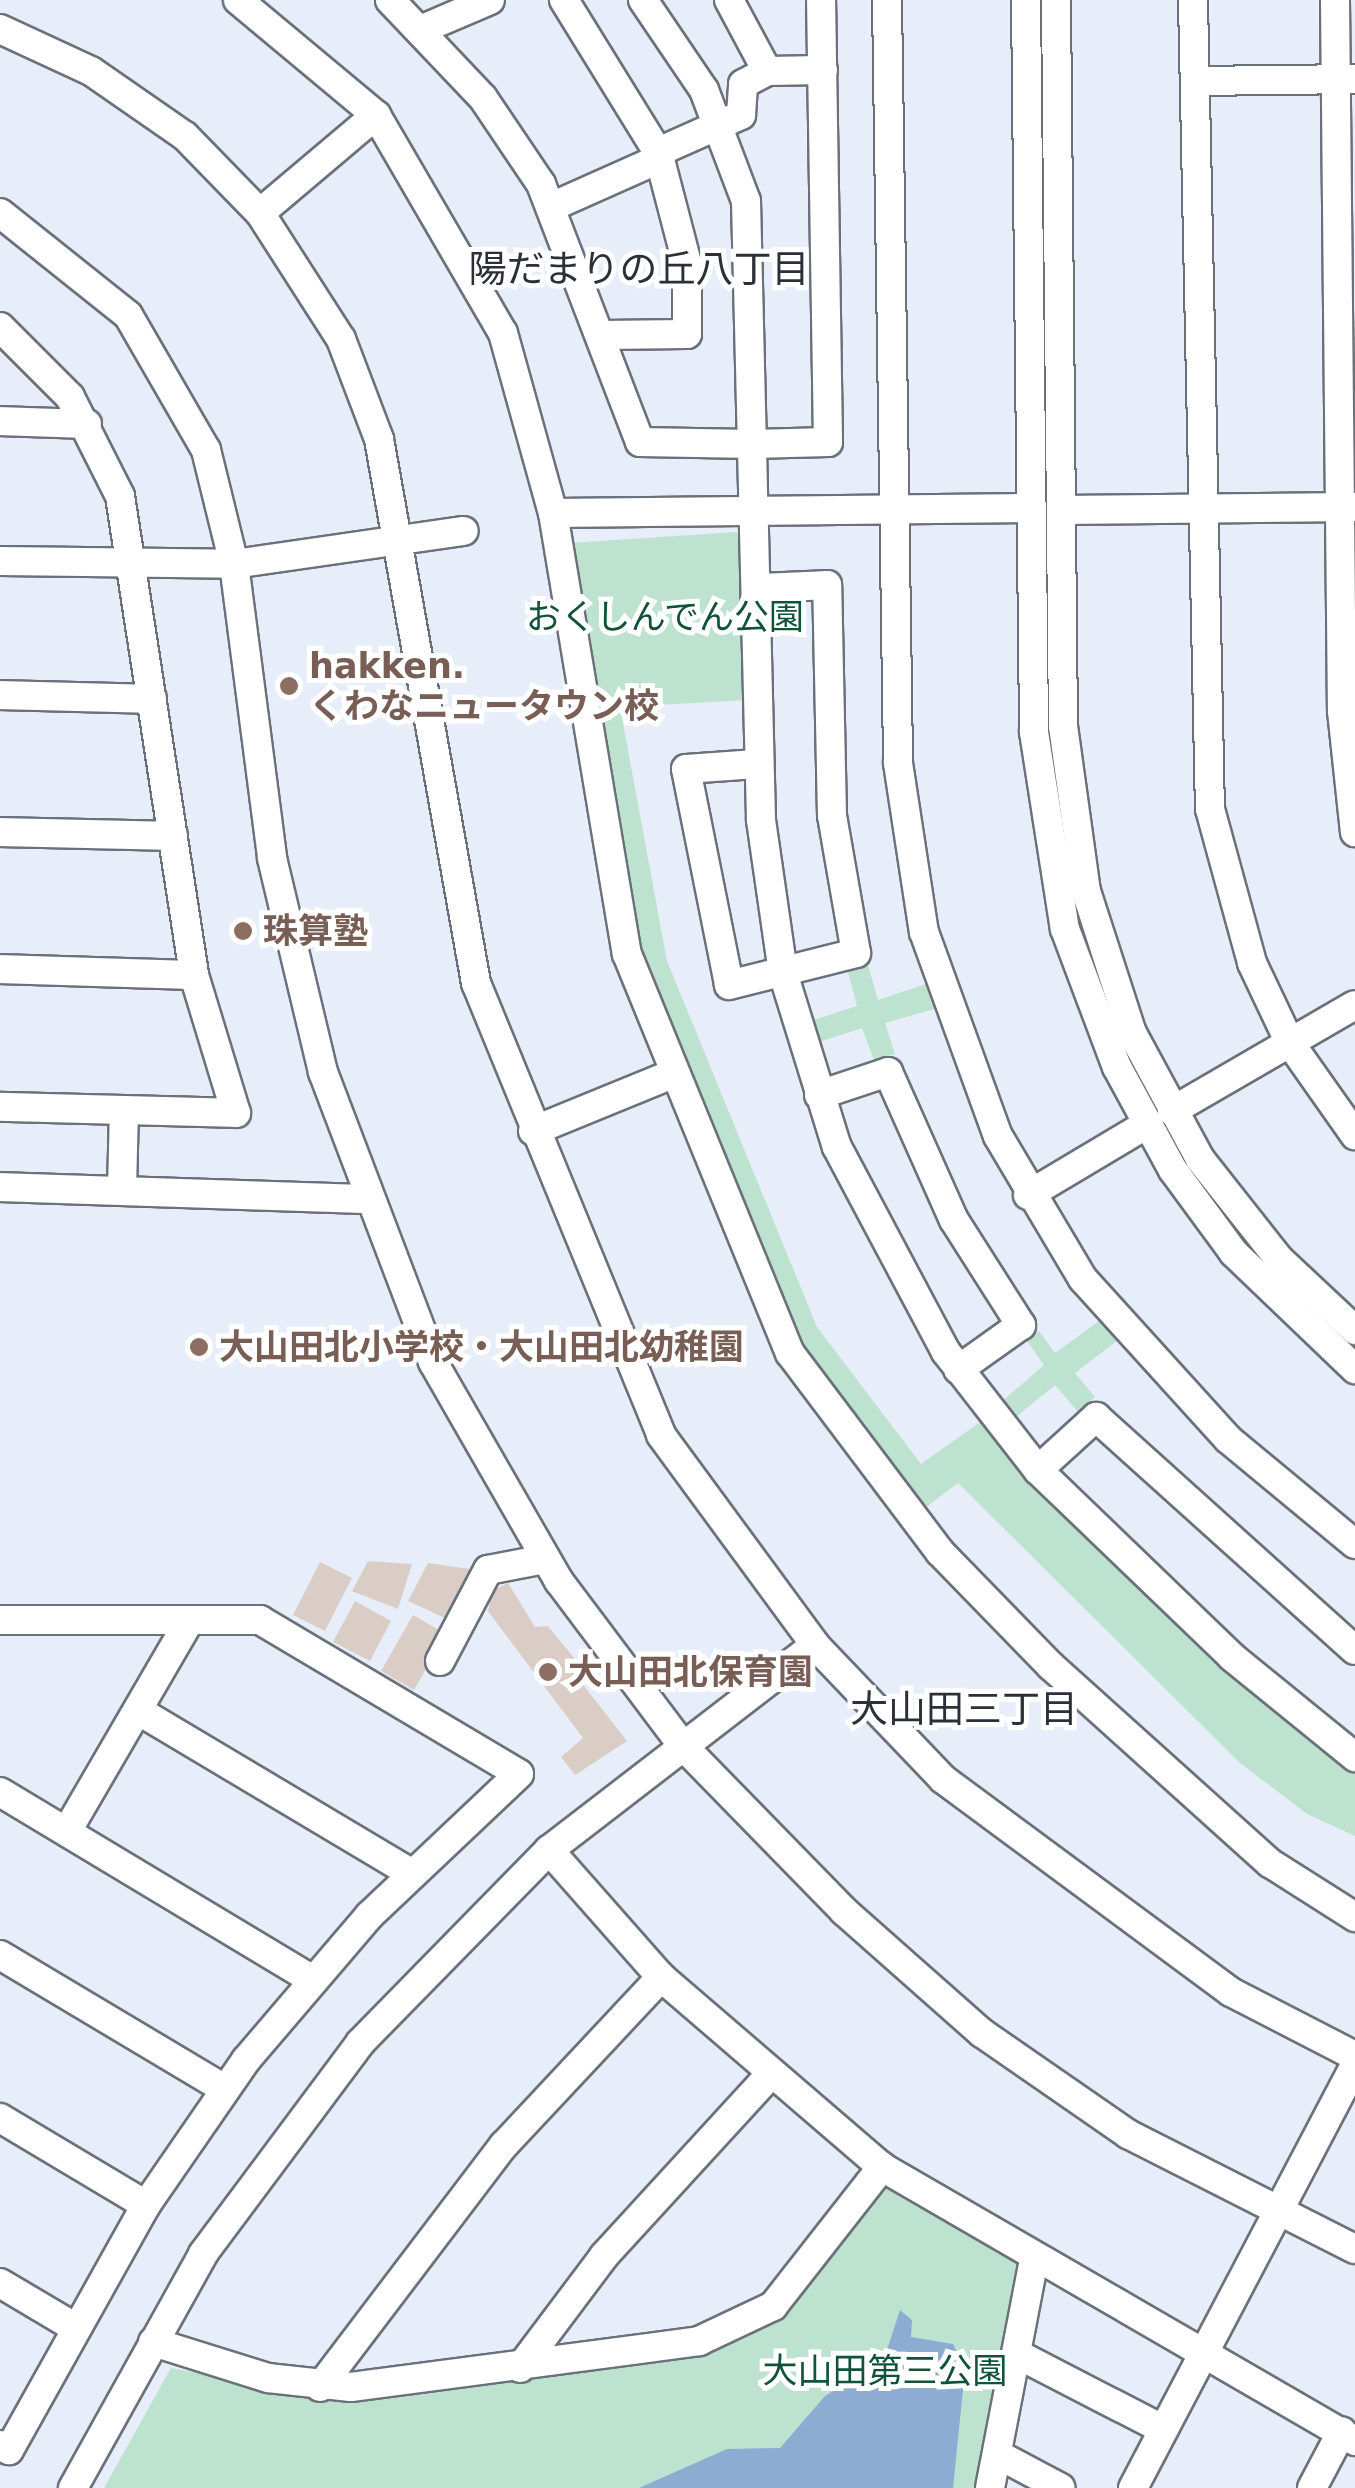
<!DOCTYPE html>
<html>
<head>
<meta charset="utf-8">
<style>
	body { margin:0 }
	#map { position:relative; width:1355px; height:2488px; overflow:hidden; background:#e7eef9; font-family:"DejaVu Sans","Noto Sans JP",sans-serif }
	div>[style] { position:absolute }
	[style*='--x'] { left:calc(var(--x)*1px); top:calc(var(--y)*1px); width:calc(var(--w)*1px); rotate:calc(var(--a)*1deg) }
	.green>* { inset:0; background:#bde2cf }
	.water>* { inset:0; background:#8cacd2 }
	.building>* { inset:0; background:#d9cdc6 }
	.roads { filter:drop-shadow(2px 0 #6b717a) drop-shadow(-2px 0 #6b717a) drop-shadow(0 2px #6b717a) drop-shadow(0 -2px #6b717a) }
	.minor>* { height:28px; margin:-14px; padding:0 14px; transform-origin:14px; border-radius:14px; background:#fff }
	.dots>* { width:28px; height:28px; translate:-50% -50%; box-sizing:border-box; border:5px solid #fff; border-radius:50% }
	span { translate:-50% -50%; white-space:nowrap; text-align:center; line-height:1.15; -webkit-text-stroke:10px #fff; paint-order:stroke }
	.park-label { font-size:35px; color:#11533a }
	.education-label { font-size:35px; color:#785e54; font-weight:700 }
	.left { translate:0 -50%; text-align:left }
	.neighbourhood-label { font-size:38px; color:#2b3038 }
</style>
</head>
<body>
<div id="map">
	<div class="green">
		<div style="clip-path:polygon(736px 532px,746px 541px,746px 700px,620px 707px,667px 961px,817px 1327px,921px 1464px,983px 1420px,1355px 1770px,1355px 1836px,1307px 1814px,1240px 1763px,958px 1483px,921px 1511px,795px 1340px,636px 945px,570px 543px)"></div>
		<div style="clip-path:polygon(868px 965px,878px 1000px,929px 983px,938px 1008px,885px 1023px,895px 1054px,874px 1060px,862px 1028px,813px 1044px,807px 1022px,857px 1006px,848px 972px)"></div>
		<div style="clip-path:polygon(1102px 1319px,1118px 1340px,1075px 1373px,1095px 1397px,1078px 1412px,1055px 1385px,1010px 1422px,998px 1405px,1044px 1365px,1027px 1341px,1039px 1331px,1055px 1353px)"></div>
		<div style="clip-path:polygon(891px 2184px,1024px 2265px,981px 2488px,104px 2488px,171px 2368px,340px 2399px,703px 2353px,773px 2318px)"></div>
	</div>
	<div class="water">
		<div style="clip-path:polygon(900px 2310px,912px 2320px,911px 2337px,953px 2344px,965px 2370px,953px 2488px,639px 2488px,727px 2449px,780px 2448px,825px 2396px,884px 2359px)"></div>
	</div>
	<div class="building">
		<div style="clip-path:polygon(368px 1561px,412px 1564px,398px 1609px,352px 1591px)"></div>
		<div style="clip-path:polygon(320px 1562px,352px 1578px,325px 1631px,293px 1615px)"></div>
		<div style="clip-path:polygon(428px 1563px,470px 1569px,445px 1618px,408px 1601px)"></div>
		<div style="clip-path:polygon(508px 1583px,535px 1627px,548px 1626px,574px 1658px,577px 1677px,627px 1741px,575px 1775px,561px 1757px,583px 1738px,488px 1611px,493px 1591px)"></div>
		<div style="clip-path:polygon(355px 1601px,391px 1621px,370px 1661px,333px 1642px)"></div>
		<div style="clip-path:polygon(413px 1615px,446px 1634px,414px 1690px,381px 1671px)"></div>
	</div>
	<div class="roads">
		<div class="minor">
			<div style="--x:238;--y:0;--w:180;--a:39.8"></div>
			<div style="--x:376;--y:115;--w:252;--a:59.8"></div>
			<div style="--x:503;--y:333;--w:187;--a:74.5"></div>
			<div style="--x:553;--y:513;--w:447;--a:80.5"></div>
			<div style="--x:627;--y:954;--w:431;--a:67.8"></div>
			<div style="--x:790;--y:1353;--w:249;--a:53"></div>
			<div style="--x:940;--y:1552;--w:159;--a:45.8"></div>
			<div style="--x:1051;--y:1666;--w:295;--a:42"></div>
			<div style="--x:1270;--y:1863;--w:101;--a:32.4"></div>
			<div style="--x:390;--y:0;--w:135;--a:46.5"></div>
			<div style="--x:483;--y:98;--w:104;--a:56"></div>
			<div style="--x:541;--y:184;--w:276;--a:69"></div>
			<div style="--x:640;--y:442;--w:113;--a:1"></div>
			<div style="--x:753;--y:444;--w:75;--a:-1.5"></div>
			<div style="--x:828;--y:442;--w:442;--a:-90.9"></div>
			<div style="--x:564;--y:0;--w:179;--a:58.3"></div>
			<div style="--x:658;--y:152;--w:115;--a:75.4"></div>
			<div style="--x:687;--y:263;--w:71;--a:90"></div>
			<div style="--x:687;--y:334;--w:85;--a:179.3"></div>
			<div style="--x:643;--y:0;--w:109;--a:55.9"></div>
			<div style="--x:704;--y:90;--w:119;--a:69.3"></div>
			<div style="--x:746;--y:201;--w:619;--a:88.61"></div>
			<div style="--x:761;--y:820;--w:155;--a:81.8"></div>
			<div style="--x:783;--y:973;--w:182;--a:72.8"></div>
			<div style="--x:837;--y:1147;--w:232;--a:62"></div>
			<div style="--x:946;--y:1352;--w:150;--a:52.1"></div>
			<div style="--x:1038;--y:1470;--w:269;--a:43.9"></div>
			<div style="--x:1232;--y:1657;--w:159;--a:39.1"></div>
			<div style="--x:729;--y:0;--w:81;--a:61.8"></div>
			<div style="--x:767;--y:71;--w:56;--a:-1"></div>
			<div style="--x:887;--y:0;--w:763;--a:89.17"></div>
			<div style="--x:898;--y:763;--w:171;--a:81.3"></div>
			<div style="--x:924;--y:932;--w:217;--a:70.1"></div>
			<div style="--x:998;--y:1136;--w:166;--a:59.3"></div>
			<div style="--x:1083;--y:1279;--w:216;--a:47.8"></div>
			<div style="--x:1228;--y:1439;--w:165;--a:39.6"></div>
			<div style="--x:1026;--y:0;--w:732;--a:89.37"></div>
			<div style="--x:1034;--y:732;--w:199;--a:81.1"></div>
			<div style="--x:1065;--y:929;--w:147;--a:69.4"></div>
			<div style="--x:1117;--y:1067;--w:117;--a:61.5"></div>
			<div style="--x:1173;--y:1170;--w:103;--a:53.7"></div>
			<div style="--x:1234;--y:1253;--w:168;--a:43.8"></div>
			<div style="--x:1056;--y:0;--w:726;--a:89.45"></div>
			<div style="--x:1063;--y:726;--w:167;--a:82.1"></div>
			<div style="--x:1086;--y:891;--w:149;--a:72.1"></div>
			<div style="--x:1132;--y:1033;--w:143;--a:61.6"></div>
			<div style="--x:1200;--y:1159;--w:127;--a:51.7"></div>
			<div style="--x:1279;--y:1259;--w:104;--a:43.1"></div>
			<div style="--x:1193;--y:0;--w:809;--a:88.8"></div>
			<div style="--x:1210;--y:809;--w:160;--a:74.7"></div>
			<div style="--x:1252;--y:963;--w:89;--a:64.6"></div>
			<div style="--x:1290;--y:1043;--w:113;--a:54.8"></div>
			<div style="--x:1335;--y:0;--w:711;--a:89.44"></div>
			<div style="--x:1342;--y:711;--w:122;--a:83.9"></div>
			<div style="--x:0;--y:29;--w:100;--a:24.8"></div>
			<div style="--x:91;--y:71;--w:114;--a:34.7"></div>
			<div style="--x:185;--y:136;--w:107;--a:45.8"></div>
			<div style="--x:260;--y:213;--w:150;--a:57.3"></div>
			<div style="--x:341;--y:339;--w:107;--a:69.2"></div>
			<div style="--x:379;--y:439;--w:553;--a:79.89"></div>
			<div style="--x:476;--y:983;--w:488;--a:67.7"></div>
			<div style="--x:661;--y:1435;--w:260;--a:53.7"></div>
			<div style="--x:815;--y:1645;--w:185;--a:46.3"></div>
			<div style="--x:943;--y:1779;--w:358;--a:36.5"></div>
			<div style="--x:1231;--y:1992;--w:140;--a:27.3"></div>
			<div style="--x:420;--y:30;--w:76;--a:-23.2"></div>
			<div style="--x:1195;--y:81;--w:159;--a:-0.7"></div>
			<div style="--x:658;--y:152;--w:91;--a:-24"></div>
			<div style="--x:741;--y:115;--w:31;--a:-86"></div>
			<div style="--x:743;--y:84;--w:27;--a:-28"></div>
			<div style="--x:551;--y:207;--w:120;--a:-24"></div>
			<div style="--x:0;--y:213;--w:164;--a:38.6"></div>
			<div style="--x:128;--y:315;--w:156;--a:60"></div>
			<div style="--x:206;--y:450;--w:117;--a:76.2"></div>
			<div style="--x:234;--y:564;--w:296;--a:82.6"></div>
			<div style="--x:272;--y:858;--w:220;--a:76.6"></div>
			<div style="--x:323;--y:1072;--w:310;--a:69.2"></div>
			<div style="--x:433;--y:1362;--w:253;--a:60.1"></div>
			<div style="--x:559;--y:1581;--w:206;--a:53.1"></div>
			<div style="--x:683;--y:1746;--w:231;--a:45.7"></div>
			<div style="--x:844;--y:1911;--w:184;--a:41.5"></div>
			<div style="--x:982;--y:2033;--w:178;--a:34.7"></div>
			<div style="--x:1128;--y:2134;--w:254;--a:26.9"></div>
			<div style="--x:260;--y:213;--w:152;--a:-40.2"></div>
			<div style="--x:0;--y:327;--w:99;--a:45"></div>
			<div style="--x:70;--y:397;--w:111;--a:63.2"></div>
			<div style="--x:120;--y:496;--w:485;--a:81.2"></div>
			<div style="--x:194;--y:975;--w:144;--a:73.1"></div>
			<div style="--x:236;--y:1113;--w:236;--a:-178.5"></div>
			<div style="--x:0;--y:421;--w:87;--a:2"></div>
			<div style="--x:1062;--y:510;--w:293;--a:-0.6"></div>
			<div style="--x:553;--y:513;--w:478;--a:-0.6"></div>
			<div style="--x:0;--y:561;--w:234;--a:0.7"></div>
			<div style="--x:234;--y:564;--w:232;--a:-8.2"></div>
			<div style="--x:0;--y:695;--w:152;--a:1.5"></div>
			<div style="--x:756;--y:764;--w:70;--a:175.9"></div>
			<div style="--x:686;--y:769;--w:220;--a:78.7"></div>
			<div style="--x:729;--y:985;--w:131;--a:-14.1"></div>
			<div style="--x:856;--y:953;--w:139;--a:-99.9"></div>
			<div style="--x:832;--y:816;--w:231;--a:-91.2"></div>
			<div style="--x:827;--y:585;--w:70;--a:177.5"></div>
			<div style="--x:0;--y:832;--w:173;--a:1.3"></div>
			<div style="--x:0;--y:969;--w:194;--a:1.8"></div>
			<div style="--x:819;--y:1095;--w:73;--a:-18.4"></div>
			<div style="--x:888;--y:1072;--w:162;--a:66"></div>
			<div style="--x:954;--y:1220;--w:125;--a:57.5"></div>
			<div style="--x:1021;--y:1325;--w:77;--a:144.5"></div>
			<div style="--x:1172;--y:1111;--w:211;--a:-30.1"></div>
			<div style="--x:533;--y:1131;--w:148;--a:-22.2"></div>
			<div style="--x:0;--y:1187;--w:365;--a:1.9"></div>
			<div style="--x:122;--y:1190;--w:80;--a:-88.6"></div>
			<div style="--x:1028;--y:1195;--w:139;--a:-30.8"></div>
			<div style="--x:1038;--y:1470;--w:79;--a:-42.4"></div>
			<div style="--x:1096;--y:1417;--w:348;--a:42"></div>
			<div style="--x:0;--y:1620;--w:260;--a:0"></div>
			<div style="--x:260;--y:1620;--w:301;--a:30.7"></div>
			<div style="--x:519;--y:1774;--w:207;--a:136.6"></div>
			<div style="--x:369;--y:1916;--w:189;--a:130.5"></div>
			<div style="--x:246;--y:2060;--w:176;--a:124.6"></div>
			<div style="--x:146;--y:2205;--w:281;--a:119.2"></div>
			<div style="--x:9;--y:2450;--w:10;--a:-151"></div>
			<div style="--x:440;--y:1661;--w:103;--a:-62.2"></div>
			<div style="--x:488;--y:1570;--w:58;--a:-10.9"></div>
			<div style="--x:139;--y:1711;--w:318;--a:30.8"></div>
			<div style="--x:0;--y:1792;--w:365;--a:31"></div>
			<div style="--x:67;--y:1831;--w:243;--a:-59.8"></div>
			<div style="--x:549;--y:1850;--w:169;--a:48.6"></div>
			<div style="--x:661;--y:1977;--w:291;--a:40.7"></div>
			<div style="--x:882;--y:2167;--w:547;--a:30.08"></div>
			<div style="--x:0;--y:1955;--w:262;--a:30.8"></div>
			<div style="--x:0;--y:2118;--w:170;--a:30.8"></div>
			<div style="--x:0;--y:2283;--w:86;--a:30.7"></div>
			<div style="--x:153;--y:2342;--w:121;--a:17.4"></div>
			<div style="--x:268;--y:2378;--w:83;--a:6.2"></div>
			<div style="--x:351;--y:2387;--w:351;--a:-7.5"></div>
			<div style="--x:699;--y:2341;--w:82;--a:-25.3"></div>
			<div style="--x:773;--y:2306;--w:177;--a:-51.9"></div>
			<div style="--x:1017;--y:2354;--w:165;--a:27.3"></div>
			<div style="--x:520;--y:2368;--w:140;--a:-53.1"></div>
			<div style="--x:604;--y:2256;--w:244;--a:-47.5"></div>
			<div style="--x:320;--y:2387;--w:304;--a:-52.8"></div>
			<div style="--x:504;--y:2145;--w:230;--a:-46.9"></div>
			<div style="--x:997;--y:2454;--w:72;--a:28"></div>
			<div style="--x:73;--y:2488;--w:268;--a:-60.9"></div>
			<div style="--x:203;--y:2254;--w:263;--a:-53.3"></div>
			<div style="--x:360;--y:2043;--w:270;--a:-45.6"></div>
			<div style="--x:549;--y:1850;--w:336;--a:-37.6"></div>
			<div style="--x:990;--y:2488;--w:232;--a:-79.1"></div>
			<div style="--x:1133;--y:2488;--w:478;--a:-62.3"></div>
			<div style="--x:1312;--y:2488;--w:64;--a:-62.2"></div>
		</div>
	</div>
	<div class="dots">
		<div style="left:289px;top:686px;background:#8d6e63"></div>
		<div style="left:243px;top:931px;background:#8d6e63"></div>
		<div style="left:199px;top:1347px;background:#8d6e63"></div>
		<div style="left:548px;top:1672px;background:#8d6e63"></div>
	</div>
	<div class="park-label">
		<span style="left:665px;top:617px">おくしんでん公園</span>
		<span style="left:885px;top:2371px">大山田第三公園</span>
	</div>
	<div class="education-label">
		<span class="left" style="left:309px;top:686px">hakken.<br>くわなニュータウン校</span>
		<span class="left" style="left:263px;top:931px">珠算塾</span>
		<span class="left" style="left:219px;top:1347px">大山田北小学校・大山田北幼稚園</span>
		<span class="left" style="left:568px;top:1672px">大山田北保育園</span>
	</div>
	<div class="neighbourhood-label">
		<span style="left:639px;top:270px">陽だまりの丘八丁目</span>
		<span style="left:964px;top:1710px">大山田三丁目</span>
	</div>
</div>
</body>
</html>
